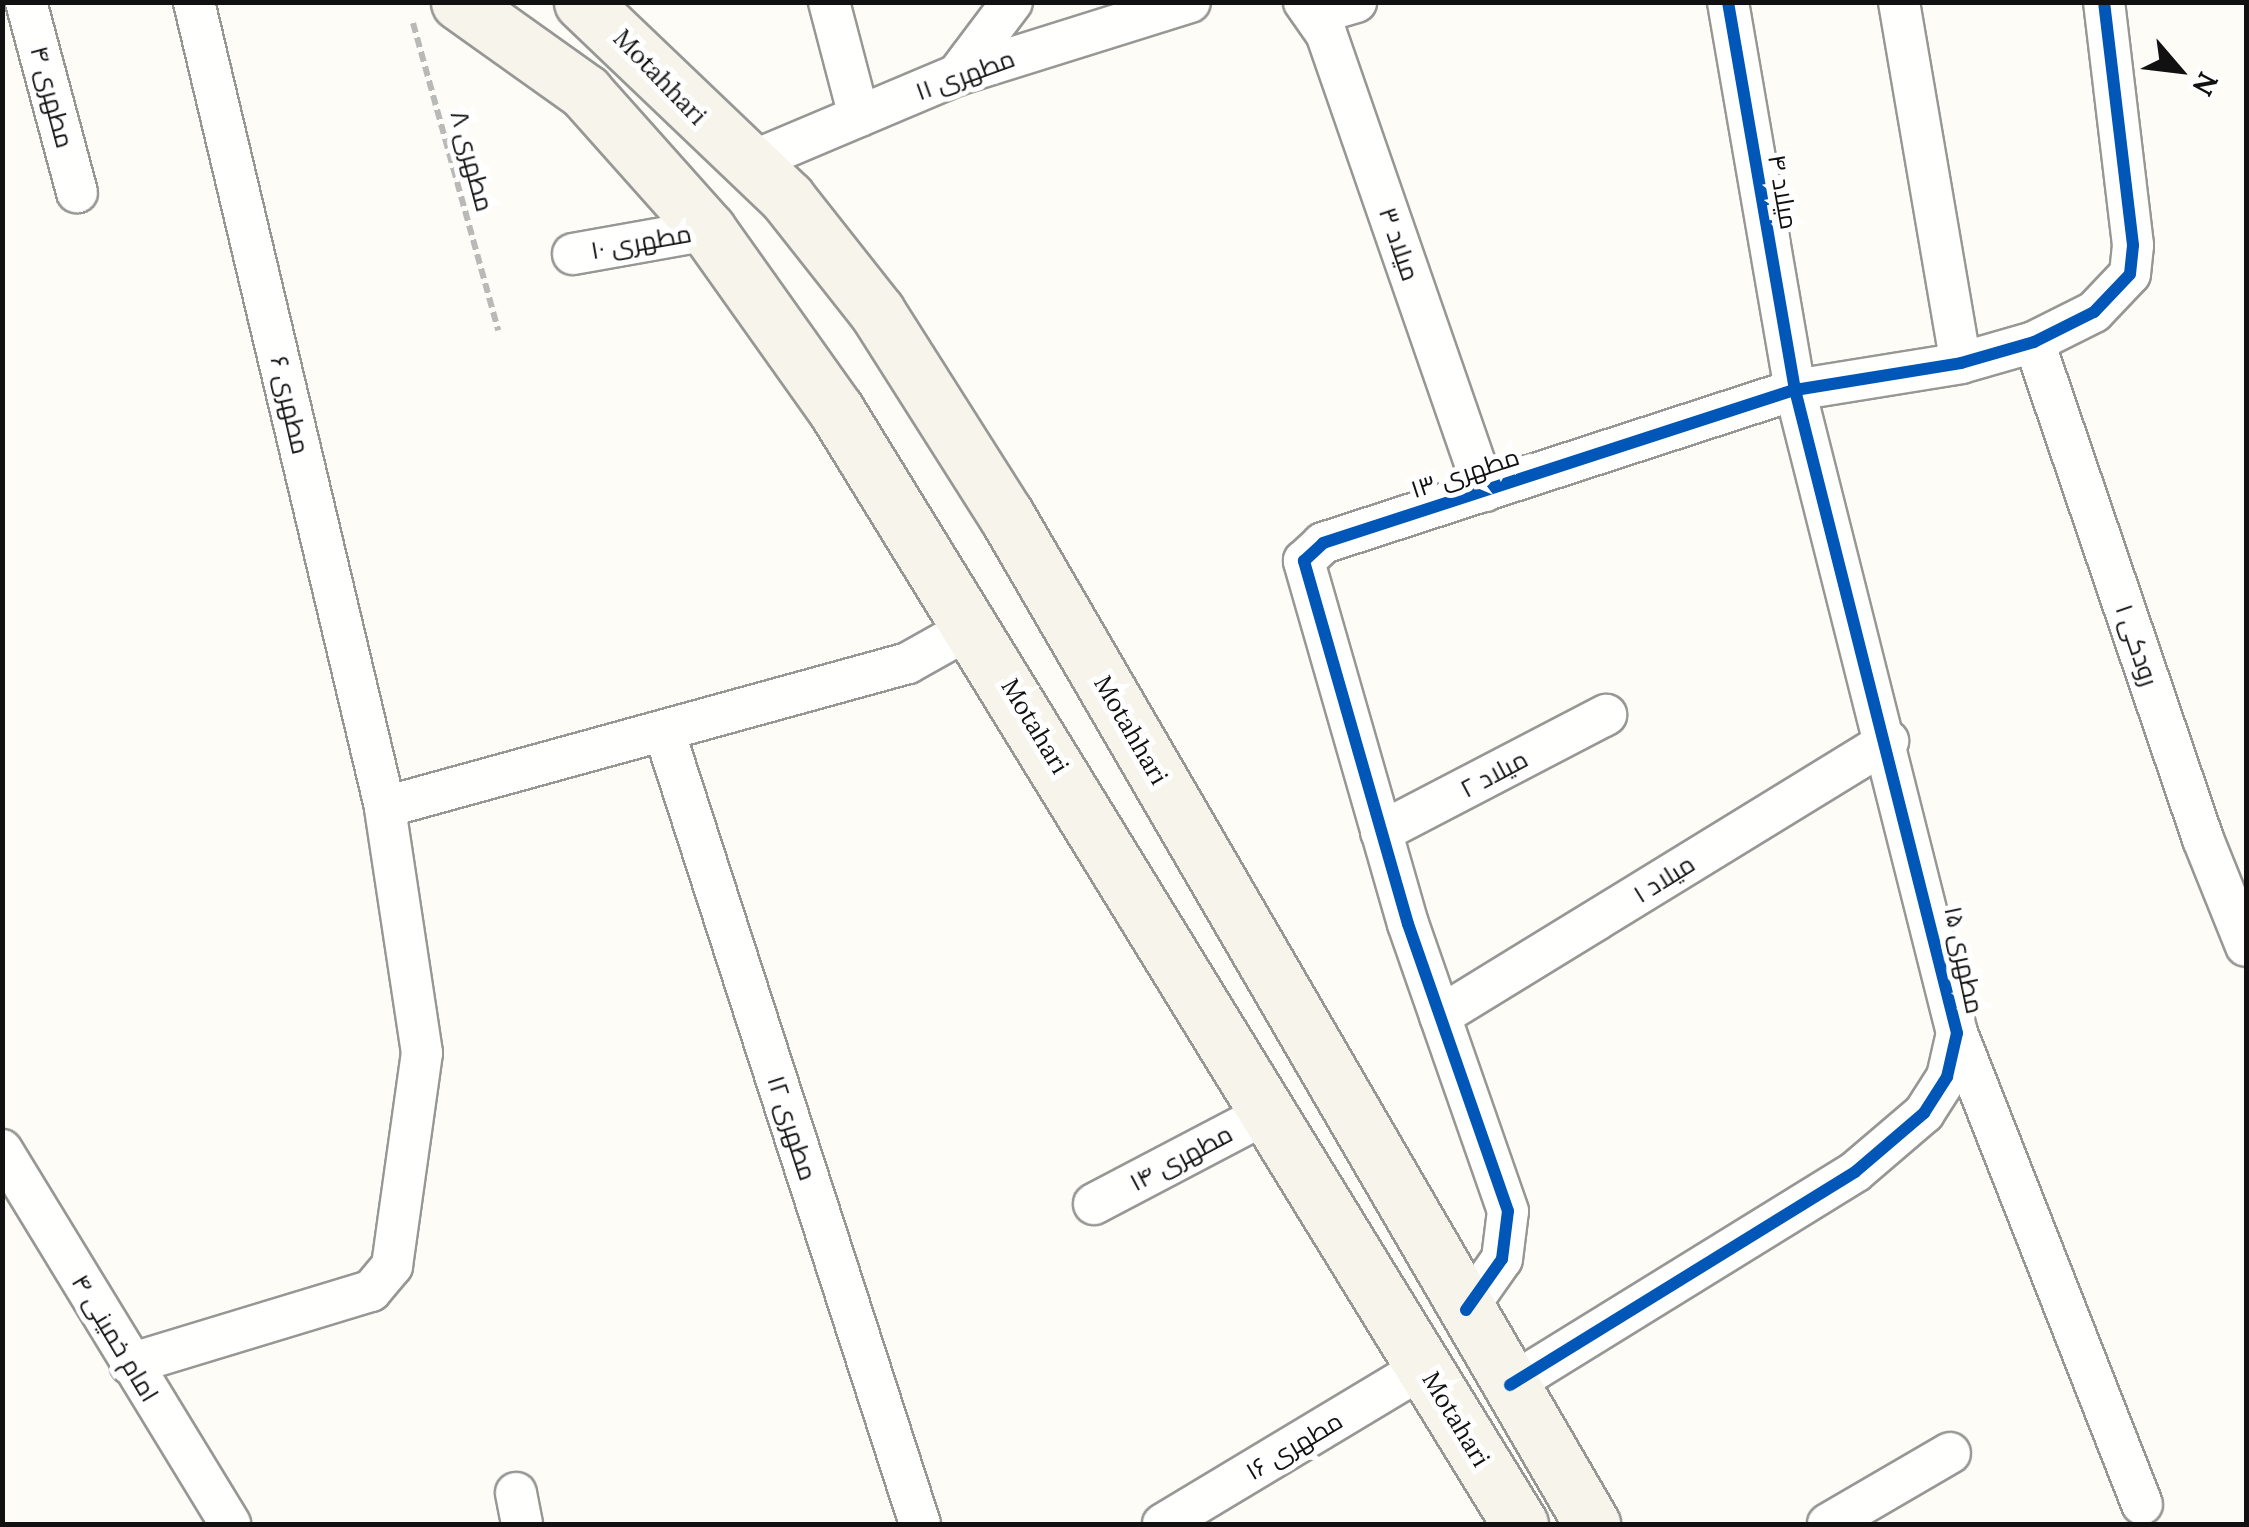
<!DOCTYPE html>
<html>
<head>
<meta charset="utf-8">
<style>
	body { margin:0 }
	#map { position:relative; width:2249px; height:1527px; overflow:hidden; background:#fdfcf7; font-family:Lora,Cairo,serif }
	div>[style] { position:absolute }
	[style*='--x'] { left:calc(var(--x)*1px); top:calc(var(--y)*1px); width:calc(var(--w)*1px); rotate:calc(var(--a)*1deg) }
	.path>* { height:6px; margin-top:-3px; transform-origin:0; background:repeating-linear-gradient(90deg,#b9b9b8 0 10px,transparent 0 15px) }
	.roads { filter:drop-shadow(2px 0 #979795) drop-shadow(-2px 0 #979795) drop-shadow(0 2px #979795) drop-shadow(0 -2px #979795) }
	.minor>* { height:40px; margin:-20px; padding:0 20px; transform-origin:20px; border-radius:20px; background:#fffffe }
	.secondary>* { height:55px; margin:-27.5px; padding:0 27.5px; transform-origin:27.5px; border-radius:27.5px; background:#f6f4eb }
	.cycleway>* { height:12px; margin:-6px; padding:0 6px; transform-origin:6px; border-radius:6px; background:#0057b8 }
	span { translate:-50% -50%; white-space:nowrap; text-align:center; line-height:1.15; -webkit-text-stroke:10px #fff; paint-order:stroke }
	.street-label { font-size:25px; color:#111 }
	.frame { position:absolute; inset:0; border:5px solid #111; pointer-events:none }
	.north { position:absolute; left:2129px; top:20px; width:100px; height:100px; -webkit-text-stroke:8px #fff; paint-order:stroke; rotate:118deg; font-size:28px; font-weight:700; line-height:40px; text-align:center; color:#111 }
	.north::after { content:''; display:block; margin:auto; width:35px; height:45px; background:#111; clip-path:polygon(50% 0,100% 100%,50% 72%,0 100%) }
</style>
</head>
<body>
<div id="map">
	<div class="path">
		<div style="--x:413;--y:23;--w:319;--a:74.5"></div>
	</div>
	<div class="roads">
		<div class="minor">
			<div style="--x:26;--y:2;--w:197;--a:75"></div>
			<div style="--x:829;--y:2;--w:118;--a:75.3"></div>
			<div style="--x:1304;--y:2;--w:38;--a:55"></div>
			<div style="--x:1326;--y:33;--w:485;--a:70.9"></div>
			<div style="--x:1899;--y:2;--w:366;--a:80.3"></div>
			<div style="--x:1315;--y:14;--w:43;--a:-16.3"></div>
			<div style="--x:957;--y:75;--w:91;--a:-53"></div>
			<div style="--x:746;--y:164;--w:229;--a:-22.9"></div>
			<div style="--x:957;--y:75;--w:244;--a:-17.4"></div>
			<div style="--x:573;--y:254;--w:137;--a:-10.1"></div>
			<div style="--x:2034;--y:342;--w:525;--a:71.22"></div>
			<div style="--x:2203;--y:839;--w:115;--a:68.1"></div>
			<div style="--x:664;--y:731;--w:833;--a:72.11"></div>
			<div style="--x:385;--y:807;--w:542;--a:-15.39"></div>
			<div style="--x:908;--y:663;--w:76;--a:-29.3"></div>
			<div style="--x:1381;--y:832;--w:254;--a:-27.5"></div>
			<div style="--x:1440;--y:1016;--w:526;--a:-31.54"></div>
			<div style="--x:1957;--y:1033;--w:506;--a:68.56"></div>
			<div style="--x:2;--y:1150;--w:438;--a:58.6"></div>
			<div style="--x:1094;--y:1204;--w:198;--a:-27.7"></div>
			<div style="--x:1466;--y:1310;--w:62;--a:-54.8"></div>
			<div style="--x:1502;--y:1259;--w:48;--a:-82.9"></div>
			<div style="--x:1508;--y:1211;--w:304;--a:-109.2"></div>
			<div style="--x:1408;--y:924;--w:378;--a:-106"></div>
			<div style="--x:1304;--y:561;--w:26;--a:-43"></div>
			<div style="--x:1323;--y:543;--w:496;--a:-18"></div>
			<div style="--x:1795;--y:390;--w:168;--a:-9.2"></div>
			<div style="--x:1961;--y:363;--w:76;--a:-16"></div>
			<div style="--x:2034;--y:342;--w:67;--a:-26.6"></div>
			<div style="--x:2094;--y:312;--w:52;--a:-46.5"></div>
			<div style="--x:2130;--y:274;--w:29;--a:-84"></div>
			<div style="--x:2133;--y:245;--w:245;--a:-96.8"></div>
			<div style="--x:130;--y:1364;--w:252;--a:-16.9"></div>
			<div style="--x:371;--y:1291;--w:33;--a:-50"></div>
			<div style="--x:392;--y:1266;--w:215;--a:-82"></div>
			<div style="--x:422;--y:1053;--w:249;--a:-98.6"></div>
			<div style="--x:385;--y:807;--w:827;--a:-103.35"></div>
			<div style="--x:1510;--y:1385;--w:405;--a:-31.7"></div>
			<div style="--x:1855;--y:1172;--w:91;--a:-40.5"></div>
			<div style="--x:1924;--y:1113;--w:43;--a:-57.4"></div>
			<div style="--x:1947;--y:1077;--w:45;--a:-77.2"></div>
			<div style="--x:1957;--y:1033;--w:663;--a:-104.14"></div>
			<div style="--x:1795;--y:390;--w:394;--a:-99.8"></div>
			<div style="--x:516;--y:1493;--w:32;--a:79"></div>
			<div style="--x:1163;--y:1524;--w:305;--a:-31"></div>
			<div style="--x:1828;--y:1524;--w:141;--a:-30.2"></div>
		</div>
		<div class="secondary">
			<div style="--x:459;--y:2;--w:155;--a:35.5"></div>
			<div style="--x:585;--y:92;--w:185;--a:48.3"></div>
			<div style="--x:708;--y:230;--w:221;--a:54.6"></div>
			<div style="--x:836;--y:410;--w:1307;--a:58.45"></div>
			<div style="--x:582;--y:2;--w:284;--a:43.7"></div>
			<div style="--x:787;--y:198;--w:145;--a:51.7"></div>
			<div style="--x:877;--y:312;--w:241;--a:57.6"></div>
			<div style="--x:1006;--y:515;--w:1167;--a:59.85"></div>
		</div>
	</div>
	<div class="cycleway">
		<div style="--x:1466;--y:1310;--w:62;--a:-54.8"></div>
		<div style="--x:1502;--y:1259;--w:48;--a:-82.9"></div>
		<div style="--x:1508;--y:1211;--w:304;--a:-109.2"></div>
		<div style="--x:1408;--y:924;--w:378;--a:-106"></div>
		<div style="--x:1304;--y:561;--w:26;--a:-43"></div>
		<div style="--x:1323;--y:543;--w:496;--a:-18"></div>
		<div style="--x:1795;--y:390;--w:168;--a:-9.2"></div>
		<div style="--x:1961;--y:363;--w:76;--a:-16"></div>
		<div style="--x:2034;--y:342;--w:67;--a:-26.6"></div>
		<div style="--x:2094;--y:312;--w:52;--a:-46.5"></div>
		<div style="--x:2130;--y:274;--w:29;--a:-84"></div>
		<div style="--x:2133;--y:245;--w:245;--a:-96.8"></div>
		<div style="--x:1510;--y:1385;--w:405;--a:-31.7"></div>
		<div style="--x:1855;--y:1172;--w:91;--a:-40.5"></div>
		<div style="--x:1924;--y:1113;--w:43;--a:-57.4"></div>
		<div style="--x:1947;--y:1077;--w:45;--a:-77.2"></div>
		<div style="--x:1957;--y:1033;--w:663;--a:-104.14"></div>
		<div style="--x:1795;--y:390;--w:394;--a:-99.8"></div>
	</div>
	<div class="street-label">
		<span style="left:965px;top:75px;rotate:-20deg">مطهری ۱۱</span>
		<span style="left:660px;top:77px;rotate:46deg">Motahhari</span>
		<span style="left:52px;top:97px;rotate:75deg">مطهری ۴</span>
		<span style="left:472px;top:161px;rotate:75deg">مطهری ۸</span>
		<span style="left:1783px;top:192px;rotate:80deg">میلاد ۴</span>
		<span style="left:641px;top:242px;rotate:-10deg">مطهری ۱۰</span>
		<span style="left:1399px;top:244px;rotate:71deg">میلاد ۳</span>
		<span style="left:290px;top:405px;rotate:77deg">مطهری ۶</span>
		<span style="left:1465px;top:473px;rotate:-18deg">مطهری ۱۳</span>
		<span style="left:2137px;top:645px;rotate:71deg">رودکی ۱</span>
		<span style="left:1035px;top:726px;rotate:59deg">Motahari</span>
		<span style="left:1131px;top:730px;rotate:60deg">Motahhari</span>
		<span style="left:1494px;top:774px;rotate:-28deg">میلاد ۲</span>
		<span style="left:1664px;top:879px;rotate:-32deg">میلاد ۱</span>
		<span style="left:1964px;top:960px;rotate:78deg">مطهری ۱۵</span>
		<span style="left:792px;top:1128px;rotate:72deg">مطهری ۱۲</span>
		<span style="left:1181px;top:1158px;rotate:-28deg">مطهری ۱۴</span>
		<span style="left:115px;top:1338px;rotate:59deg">امام خمینی ۴</span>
		<span style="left:1456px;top:1419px;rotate:59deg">Motahari</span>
		<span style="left:1294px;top:1446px;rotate:-31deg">مطهری ۱۶</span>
	</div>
	<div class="frame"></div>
	<div class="north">N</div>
</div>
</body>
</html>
